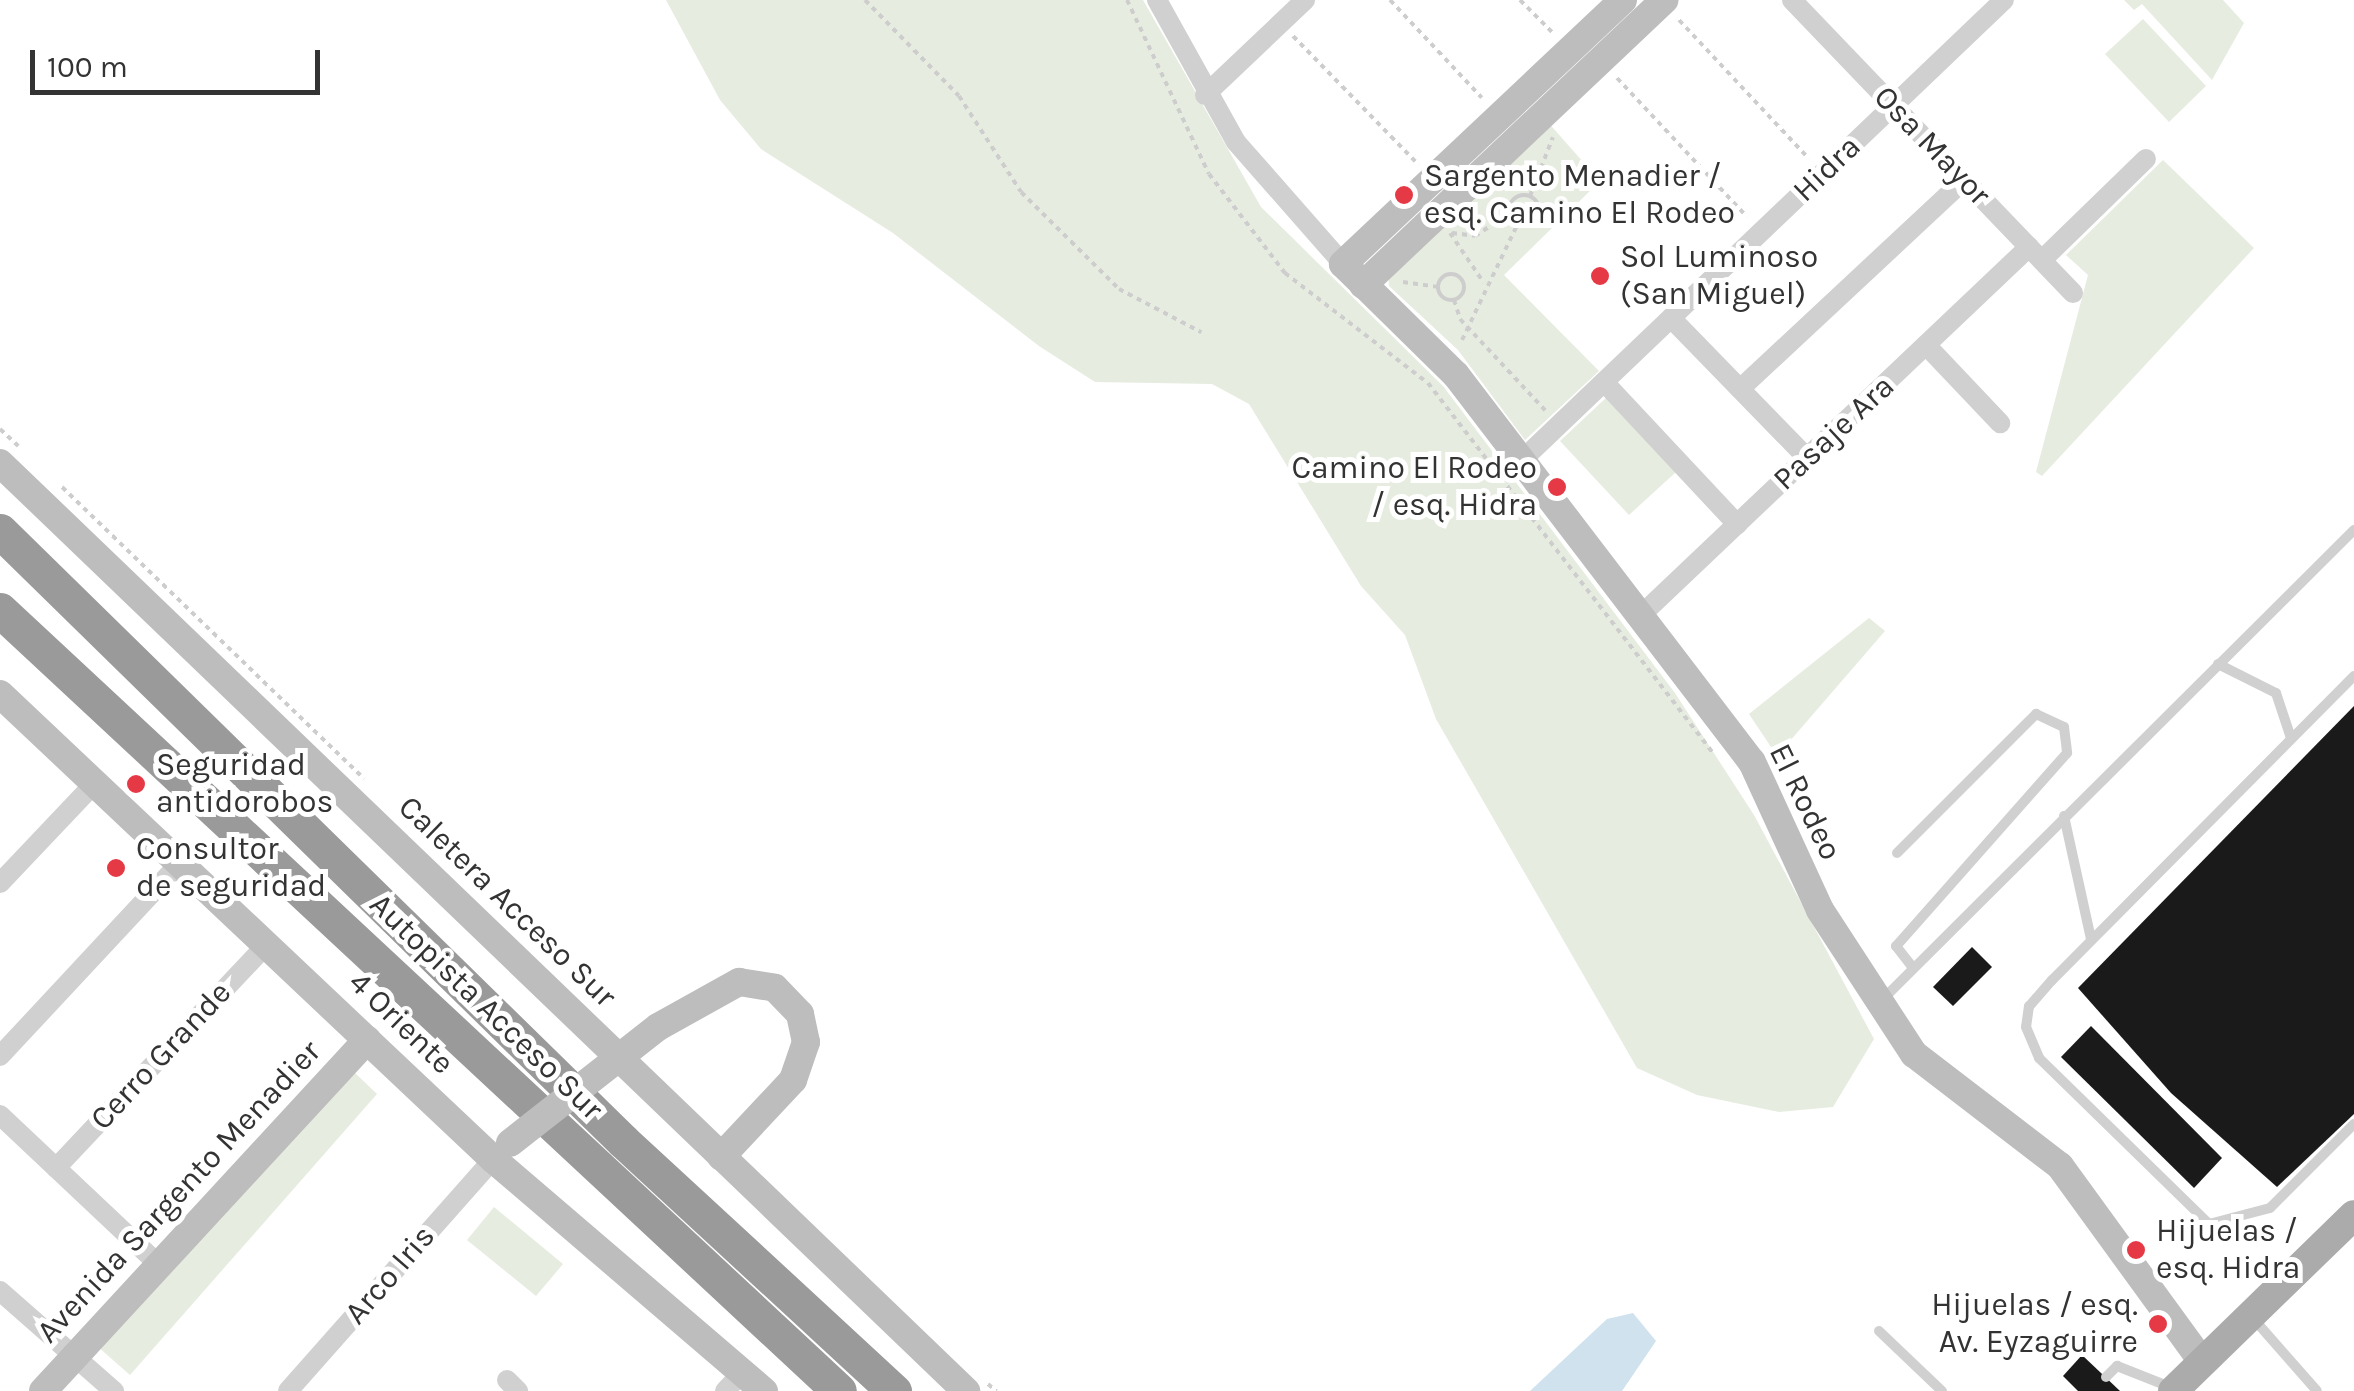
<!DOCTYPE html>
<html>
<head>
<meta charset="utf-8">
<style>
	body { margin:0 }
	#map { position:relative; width:2354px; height:1391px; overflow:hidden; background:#fff; font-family:Karla,sans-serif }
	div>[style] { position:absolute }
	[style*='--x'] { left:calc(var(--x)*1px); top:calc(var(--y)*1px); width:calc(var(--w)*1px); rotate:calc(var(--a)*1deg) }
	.green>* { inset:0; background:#e6ecdf }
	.water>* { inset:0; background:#cfe2ee }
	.building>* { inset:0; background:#1a1a1a }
	.path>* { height:4px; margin-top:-2px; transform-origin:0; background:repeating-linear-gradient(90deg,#cdcdcd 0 5px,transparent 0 10px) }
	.path>.ring { margin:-2px; padding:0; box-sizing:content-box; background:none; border:4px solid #cdcdcd; border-radius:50% }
	.lane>* { height:10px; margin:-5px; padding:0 5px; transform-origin:5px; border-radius:5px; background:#d0d0d0 }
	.street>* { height:20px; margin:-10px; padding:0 10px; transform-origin:10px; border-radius:10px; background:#d0d0d0 }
	.secondary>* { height:28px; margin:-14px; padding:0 14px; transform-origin:14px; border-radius:14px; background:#bdbdbd }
	.primary>* { height:30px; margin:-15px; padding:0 15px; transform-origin:15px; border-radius:15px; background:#ababab }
	.highway>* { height:35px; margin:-17.5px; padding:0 17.5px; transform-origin:17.5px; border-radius:17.5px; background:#9a9a9a }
	.secondary-bridge>* { height:28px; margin:-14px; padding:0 14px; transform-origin:14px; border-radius:14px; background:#bdbdbd }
	.dots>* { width:28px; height:28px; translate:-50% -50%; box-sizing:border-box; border:5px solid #fff; border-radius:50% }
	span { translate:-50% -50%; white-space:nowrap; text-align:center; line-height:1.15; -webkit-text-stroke:10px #fff; paint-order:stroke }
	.street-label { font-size:32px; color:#333 }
	.poi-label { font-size:32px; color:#333 }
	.left { translate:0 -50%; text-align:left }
	.right { translate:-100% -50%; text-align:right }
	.scale { position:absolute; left:30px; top:50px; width:290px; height:45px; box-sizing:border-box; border:5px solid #333; border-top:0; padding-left:12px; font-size:30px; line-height:35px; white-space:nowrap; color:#333; -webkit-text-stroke:8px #fff; paint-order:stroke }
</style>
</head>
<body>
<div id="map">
	<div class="green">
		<div style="clip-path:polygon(666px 0,1143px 0,1261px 207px,1443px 386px,1675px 693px,1754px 815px,1874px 1039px,1833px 1107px,1779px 1112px,1697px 1095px,1637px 1068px,1436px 719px,1405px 635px,1361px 586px,1249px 404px,1212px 384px,1095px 382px,1039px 346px,893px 233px,761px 149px,720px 100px)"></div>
		<div style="clip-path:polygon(2124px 0,2223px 0,2244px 23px,2212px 80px,2142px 4px,2134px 10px)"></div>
		<div style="clip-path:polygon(2143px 19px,2206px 86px,2169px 122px,2105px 54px)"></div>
		<div style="clip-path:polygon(1545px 119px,1600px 181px,1504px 275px,1599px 371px,1525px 440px,1458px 350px,1389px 286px,1388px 274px)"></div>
		<div style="clip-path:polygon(2163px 160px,2254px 248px,2042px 476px,2036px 472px,2088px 275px,2066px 255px)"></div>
		<div style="clip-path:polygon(1607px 397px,1676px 472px,1629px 515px,1560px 441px)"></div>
		<div style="clip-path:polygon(1869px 618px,1885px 631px,1777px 756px,1749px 714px)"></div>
		<div style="clip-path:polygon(353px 1071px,377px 1094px,130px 1375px,97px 1346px)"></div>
		<div style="clip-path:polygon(494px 1207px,563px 1264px,536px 1296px,467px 1240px)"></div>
	</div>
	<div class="water">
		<div style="clip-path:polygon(1633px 1313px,1656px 1341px,1622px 1391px,1530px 1391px,1607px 1319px)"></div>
	</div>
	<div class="building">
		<div style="clip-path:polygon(2354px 706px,2354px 1114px,2277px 1187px,2171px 1093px,2078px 988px)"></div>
		<div style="clip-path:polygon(1972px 947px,1992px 967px,1953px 1006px,1933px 987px)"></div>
		<div style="clip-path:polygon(2091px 1026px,2222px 1158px,2194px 1188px,2061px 1057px)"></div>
		<div style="clip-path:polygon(2082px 1355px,2120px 1391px,2078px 1391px,2063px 1376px)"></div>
	</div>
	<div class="path">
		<div style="--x:865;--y:0;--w:134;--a:45.6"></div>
		<div style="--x:959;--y:96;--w:114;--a:57.1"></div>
		<div style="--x:1021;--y:192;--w:138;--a:44.7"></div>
		<div style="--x:1119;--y:289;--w:93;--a:27.7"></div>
		<div style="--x:1127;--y:0;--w:192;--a:64.8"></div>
		<div style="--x:1209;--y:174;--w:125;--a:52.5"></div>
		<div style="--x:1285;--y:273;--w:180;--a:37.6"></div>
		<div style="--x:1428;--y:383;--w:467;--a:52.4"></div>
		<div style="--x:1390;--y:0;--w:134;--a:46.8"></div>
		<div style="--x:1520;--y:0;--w:45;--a:45"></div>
		<div style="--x:1679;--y:20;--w:190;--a:46.9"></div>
		<div style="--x:1293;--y:36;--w:180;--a:45.7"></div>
		<div style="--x:1617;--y:78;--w:190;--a:46.9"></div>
		<div class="ring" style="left:1509px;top:195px;width:26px;height:26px"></div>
		<div style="--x:1530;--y:196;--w:63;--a:-68.7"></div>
		<div style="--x:1450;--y:233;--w:60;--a:55.8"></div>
		<div style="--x:1452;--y:233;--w:23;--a:7"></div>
		<div style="--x:1475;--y:236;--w:40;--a:-32.9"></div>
		<div class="ring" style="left:1438px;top:274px;width:22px;height:22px"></div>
		<div style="--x:1403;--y:282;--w:35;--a:8"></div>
		<div style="--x:1454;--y:300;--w:20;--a:72"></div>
		<div style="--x:1460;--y:319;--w:125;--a:47"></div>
		<div style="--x:1462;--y:340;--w:130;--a:-64.4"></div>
		<div style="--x:0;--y:429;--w:25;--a:43"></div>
		<div style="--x:62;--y:487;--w:420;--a:44"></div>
		<div style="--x:988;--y:1384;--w:11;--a:41"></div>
	</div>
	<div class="lane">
		<div style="--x:2218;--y:664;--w:65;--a:26.6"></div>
		<div style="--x:2276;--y:693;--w:47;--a:71.6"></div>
		<div style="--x:2354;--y:676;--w:429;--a:134.8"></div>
		<div style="--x:2052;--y:980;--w:35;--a:131"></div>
		<div style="--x:2029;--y:1006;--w:21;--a:98"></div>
		<div style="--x:2026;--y:1027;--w:34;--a:67"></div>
		<div style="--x:2039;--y:1058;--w:238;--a:44.3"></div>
		<div style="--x:2209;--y:1224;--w:63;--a:-14.7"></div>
		<div style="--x:2270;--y:1208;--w:119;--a:-45"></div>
		<div style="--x:2064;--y:816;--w:126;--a:77.6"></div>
		<div style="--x:1897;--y:853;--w:197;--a:-45"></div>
		<div style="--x:2036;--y:714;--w:31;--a:25"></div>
		<div style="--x:2064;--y:727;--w:26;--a:83"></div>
		<div style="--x:2067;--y:753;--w:258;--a:131.5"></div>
		<div style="--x:1896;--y:946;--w:28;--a:52"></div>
		<div style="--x:1883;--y:999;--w:665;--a:-44.88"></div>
		<div style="--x:2252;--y:1317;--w:98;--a:48.7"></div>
		<div style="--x:1879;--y:1331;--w:87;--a:43.6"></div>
		<div style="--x:2106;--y:1377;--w:16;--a:-45"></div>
		<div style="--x:2117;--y:1366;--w:57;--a:21.6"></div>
	</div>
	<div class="street">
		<div style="--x:1157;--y:0;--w:162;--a:60.9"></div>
		<div style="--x:1236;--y:142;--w:162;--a:48.7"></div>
		<div style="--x:1792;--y:0;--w:406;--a:46.2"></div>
		<div style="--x:1205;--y:95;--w:138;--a:-43.5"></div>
		<div style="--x:2042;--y:260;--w:145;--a:-44.2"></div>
		<div style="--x:1671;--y:318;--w:195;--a:45.8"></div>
		<div style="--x:1926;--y:345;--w:108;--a:46.5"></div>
		<div style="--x:1604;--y:382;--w:195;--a:46.9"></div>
		<div style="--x:1740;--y:389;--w:306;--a:-43"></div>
		<div style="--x:1520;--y:462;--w:669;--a:-43.67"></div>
		<div style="--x:1638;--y:618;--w:539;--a:-43.5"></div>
		<div style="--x:0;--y:883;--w:139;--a:-46.5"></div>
		<div style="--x:0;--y:1056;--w:265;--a:-47"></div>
		<div style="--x:0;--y:1115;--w:219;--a:43.3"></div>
		<div style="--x:56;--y:1168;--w:308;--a:-46.7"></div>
		<div style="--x:0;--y:1291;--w:152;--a:41.3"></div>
		<div style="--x:507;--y:1380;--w:16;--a:45"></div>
		<div style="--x:288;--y:1391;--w:310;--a:-48.5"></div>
		<div style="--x:725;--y:1391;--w:26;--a:-47"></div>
	</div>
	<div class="secondary">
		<div style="--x:1623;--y:0;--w:385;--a:136.7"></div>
		<div style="--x:1343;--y:264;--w:158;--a:44.5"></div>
		<div style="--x:1456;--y:375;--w:487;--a:52.6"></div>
		<div style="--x:1752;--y:762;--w:163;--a:65.3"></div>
		<div style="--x:1820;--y:910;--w:172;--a:56.9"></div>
		<div style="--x:1914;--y:1054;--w:184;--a:37.5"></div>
		<div style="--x:2060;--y:1166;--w:243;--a:54"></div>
		<div style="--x:1363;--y:285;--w:415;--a:-43.4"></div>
		<div style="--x:0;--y:463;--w:1340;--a:43.85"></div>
		<div style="--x:0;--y:694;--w:678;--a:43.33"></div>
		<div style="--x:493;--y:1159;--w:357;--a:40.6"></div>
		<div style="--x:658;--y:1027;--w:93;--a:-29.1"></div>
		<div style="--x:739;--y:982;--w:36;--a:9"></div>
		<div style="--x:775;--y:988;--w:36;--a:46"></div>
		<div style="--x:800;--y:1014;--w:29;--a:78"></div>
		<div style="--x:806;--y:1042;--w:40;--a:108.9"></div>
		<div style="--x:793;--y:1080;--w:105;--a:133.1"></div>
		<div style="--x:43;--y:1391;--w:478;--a:-47.3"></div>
	</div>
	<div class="primary">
		<div style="--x:2173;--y:1391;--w:252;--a:-44.2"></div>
	</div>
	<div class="highway">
		<div style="--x:0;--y:531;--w:872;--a:44.4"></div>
		<div style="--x:623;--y:1141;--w:369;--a:42.7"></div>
		<div style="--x:0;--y:610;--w:1146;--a:42.95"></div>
	</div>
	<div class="secondary-bridge">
		<div style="--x:510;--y:1143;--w:188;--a:-38.1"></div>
	</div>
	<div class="dots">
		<div style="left:1404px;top:195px;background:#e63946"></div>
		<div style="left:1600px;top:276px;background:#e63946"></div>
		<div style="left:1557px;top:487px;background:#e63946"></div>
		<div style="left:136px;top:784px;background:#e63946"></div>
		<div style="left:116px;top:868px;background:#e63946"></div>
		<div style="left:2136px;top:1250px;background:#e63946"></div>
		<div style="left:2158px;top:1324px;background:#e63946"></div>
	</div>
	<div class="street-label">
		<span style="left:1932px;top:146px;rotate:46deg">Osa Mayor</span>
		<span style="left:1827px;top:169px;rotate:-44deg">Hidra</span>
		<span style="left:1834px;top:433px;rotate:-43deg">Pasaje Ara</span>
		<span style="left:1805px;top:802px;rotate:64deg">El Rodeo</span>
		<span style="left:507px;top:902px;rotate:44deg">Caletera Acceso Sur</span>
		<span style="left:486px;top:1007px;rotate:44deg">Autopista Acceso Sur</span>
		<span style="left:401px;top:1023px;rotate:44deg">4 Oriente</span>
		<span style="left:161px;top:1056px;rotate:-47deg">Cerro Grande</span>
		<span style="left:179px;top:1192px;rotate:-47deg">Avenida Sargento Menadier</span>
		<span style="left:390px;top:1275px;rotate:-49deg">Arco Iris</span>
	</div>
	<div class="poi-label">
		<span class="left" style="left:1424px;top:195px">Sargento Menadier /<br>esq. Camino El Rodeo</span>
		<span class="left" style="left:1620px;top:276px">Sol Luminoso<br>(San Miguel)</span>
		<span class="right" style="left:1537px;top:487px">Camino El Rodeo<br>/ esq. Hidra</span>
		<span class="left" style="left:156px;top:784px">Seguridad<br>antidorobos</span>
		<span class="left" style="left:136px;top:868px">Consultor<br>de seguridad</span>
		<span class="left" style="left:2156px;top:1250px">Hijuelas /<br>esq. Hidra</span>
		<span class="right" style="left:2138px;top:1324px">Hijuelas / esq.<br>Av. Eyzaguirre</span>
	</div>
	<div class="scale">100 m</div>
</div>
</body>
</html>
